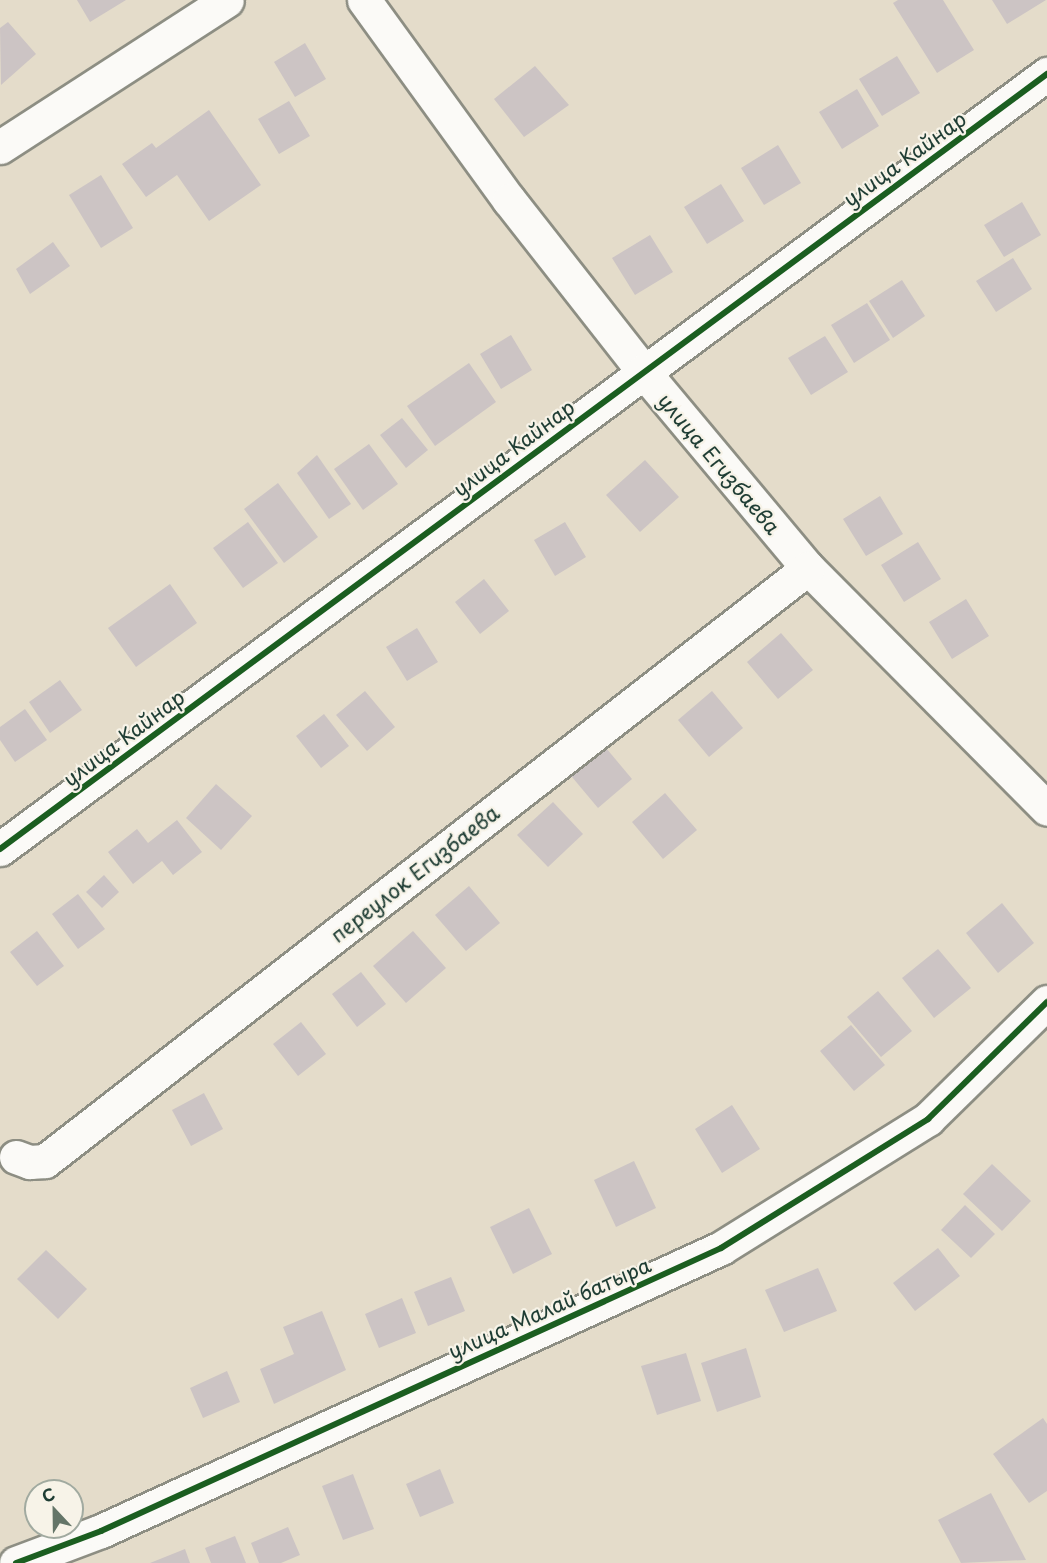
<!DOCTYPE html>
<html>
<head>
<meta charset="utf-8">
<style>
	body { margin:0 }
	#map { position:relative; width:1047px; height:1563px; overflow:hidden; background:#e4dcca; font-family:"Playpen Sans",sans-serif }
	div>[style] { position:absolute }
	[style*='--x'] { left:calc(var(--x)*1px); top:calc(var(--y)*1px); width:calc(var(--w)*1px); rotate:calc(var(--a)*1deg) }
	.building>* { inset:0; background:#ccc4c4 }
	.roads { filter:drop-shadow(2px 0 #8d8e83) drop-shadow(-2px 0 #8d8e83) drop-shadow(0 2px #8d8e83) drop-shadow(0 -2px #8d8e83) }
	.minor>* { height:33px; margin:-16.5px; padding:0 16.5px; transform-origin:16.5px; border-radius:16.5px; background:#fbfaf7 }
	.cycleway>* { height:6px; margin:-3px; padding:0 3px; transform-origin:3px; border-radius:3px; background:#1b5e20 }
	span { translate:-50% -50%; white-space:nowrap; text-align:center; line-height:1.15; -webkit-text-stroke:4.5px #f7f3e8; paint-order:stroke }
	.street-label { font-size:21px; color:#1f3d34 }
	.north { position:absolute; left:24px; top:1479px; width:60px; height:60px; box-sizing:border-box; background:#f7f3e8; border:2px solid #a1aaa0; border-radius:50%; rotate:338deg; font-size:16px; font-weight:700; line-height:24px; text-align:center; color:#1f3d34 }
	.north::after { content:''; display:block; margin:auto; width:21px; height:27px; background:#647568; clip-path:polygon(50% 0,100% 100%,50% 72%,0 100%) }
</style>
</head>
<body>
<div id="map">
	<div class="building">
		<div style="clip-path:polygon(77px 0,126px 0,90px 22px)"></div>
		<div style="clip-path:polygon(898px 0,943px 0,974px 50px,937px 73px,893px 3px)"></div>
		<div style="clip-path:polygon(992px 0,1046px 0,1007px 24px)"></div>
		<div style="clip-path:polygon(8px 22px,36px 54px,1px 85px,0 28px)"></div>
		<div style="clip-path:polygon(305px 43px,326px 79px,295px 97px,274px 62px)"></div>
		<div style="clip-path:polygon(897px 56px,920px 93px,882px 116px,859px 79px)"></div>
		<div style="clip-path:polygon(535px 66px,569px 105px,524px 137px,494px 99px)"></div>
		<div style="clip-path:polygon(857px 89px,879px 126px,842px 149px,819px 112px)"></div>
		<div style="clip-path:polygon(289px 101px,310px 136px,279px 154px,258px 119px)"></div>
		<div style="clip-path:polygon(209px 110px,261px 185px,209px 221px,177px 175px,146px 197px,122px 164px,152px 143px,156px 148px)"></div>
		<div style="clip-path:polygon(778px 145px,801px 183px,764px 205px,741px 168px)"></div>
		<div style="clip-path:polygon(101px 175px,133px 228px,101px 248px,69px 195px)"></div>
		<div style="clip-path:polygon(721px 184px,744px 221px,707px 244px,684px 207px)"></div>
		<div style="clip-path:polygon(1022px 202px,1041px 235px,1004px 257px,984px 225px)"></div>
		<div style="clip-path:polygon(650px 235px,673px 272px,635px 295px,612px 258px)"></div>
		<div style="clip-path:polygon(53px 242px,70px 266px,30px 294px,16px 269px)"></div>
		<div style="clip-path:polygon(1013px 258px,1032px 289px,996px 312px,976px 281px)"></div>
		<div style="clip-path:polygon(902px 280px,925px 316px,893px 338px,869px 301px)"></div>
		<div style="clip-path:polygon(867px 303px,890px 340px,854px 363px,831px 325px)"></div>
		<div style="clip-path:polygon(511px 335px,532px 370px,501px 389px,480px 354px)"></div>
		<div style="clip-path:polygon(825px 336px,848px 372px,811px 395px,788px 358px)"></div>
		<div style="clip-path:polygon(469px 363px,496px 402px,435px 446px,407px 406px)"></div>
		<div style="clip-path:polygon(402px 418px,428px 450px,406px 468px,380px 435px)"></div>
		<div style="clip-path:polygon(369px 444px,398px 484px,363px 510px,334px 469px)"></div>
		<div style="clip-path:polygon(317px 455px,351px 504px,329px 519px,297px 473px)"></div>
		<div style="clip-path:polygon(645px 460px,679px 497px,640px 532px,606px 495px)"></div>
		<div style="clip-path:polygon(278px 483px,318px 537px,284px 563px,244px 509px)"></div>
		<div style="clip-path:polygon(880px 496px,903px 534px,866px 556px,843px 519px)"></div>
		<div style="clip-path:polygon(248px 522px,278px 563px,243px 588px,213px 548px)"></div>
		<div style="clip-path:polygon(565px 522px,586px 557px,555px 576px,534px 540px)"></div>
		<div style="clip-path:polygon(918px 542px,941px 579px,904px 602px,881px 565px)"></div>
		<div style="clip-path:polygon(484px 579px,509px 611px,480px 634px,455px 602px)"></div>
		<div style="clip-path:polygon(170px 584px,197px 623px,136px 667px,108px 628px)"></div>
		<div style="clip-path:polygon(966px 599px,989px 636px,952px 659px,929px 622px)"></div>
		<div style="clip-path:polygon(417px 628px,438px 662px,407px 681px,386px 647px)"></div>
		<div style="clip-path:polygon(781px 633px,813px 670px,778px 699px,747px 662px)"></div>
		<div style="clip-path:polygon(60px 680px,82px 710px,50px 733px,29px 702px)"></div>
		<div style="clip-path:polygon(365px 691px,395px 727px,367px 751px,336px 715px)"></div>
		<div style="clip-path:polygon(712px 691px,743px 728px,709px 757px,678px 720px)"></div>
		<div style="clip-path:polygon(25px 709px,47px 740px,15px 762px,0 740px,0 727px)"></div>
		<div style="clip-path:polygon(324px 714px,349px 746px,321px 768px,296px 736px)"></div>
		<div style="clip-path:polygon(601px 742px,632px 779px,598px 808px,567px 771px)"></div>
		<div style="clip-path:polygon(216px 784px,252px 816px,221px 850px,186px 818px)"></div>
		<div style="clip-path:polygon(665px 793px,697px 830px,663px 859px,632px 822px)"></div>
		<div style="clip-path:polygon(553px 802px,583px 834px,548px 867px,517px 835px)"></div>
		<div style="clip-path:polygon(177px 820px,202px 852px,173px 875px,162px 861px,133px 884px,108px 852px,137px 829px,148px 843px)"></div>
		<div style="clip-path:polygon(104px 875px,119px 892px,102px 908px,86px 892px)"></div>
		<div style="clip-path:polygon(469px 886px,500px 923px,466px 951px,435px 915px)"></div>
		<div style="clip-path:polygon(78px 894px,105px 929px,78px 949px,52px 914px)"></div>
		<div style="clip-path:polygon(1002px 903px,1034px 943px,998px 973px,966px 933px)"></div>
		<div style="clip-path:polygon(37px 931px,64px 966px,37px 986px,10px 952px)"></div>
		<div style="clip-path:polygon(413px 931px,446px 968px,406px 1003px,373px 966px)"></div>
		<div style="clip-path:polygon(938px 949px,971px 988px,934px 1018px,902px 978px)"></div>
		<div style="clip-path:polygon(361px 972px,386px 1004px,357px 1027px,332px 994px)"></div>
		<div style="clip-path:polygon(878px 991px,912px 1031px,881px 1057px,847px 1017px)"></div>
		<div style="clip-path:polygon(301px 1022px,326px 1054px,298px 1076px,273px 1044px)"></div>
		<div style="clip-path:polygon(851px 1025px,885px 1065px,854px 1091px,820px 1051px)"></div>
		<div style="clip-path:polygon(204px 1093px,223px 1129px,191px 1146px,172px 1110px)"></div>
		<div style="clip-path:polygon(732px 1105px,760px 1149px,722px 1173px,695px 1129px)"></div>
		<div style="clip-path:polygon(634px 1161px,656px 1208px,616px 1227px,594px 1180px)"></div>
		<div style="clip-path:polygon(992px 1164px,1031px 1201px,1002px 1231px,963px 1194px)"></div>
		<div style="clip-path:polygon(965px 1205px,995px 1234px,971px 1258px,941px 1230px)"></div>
		<div style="clip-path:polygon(529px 1208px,552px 1254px,513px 1274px,490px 1227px)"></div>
		<div style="clip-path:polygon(938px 1248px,960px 1276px,915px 1311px,893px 1283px)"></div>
		<div style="clip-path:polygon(46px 1250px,87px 1289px,58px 1319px,17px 1279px)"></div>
		<div style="clip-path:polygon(818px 1268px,837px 1311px,784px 1332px,765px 1290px)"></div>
		<div style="clip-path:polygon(451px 1277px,465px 1311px,428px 1326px,414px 1292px)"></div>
		<div style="clip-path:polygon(402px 1298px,416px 1333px,379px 1348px,365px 1314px)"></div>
		<div style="clip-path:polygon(322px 1311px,346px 1370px,274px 1404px,260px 1369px,294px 1354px,283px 1327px)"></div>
		<div style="clip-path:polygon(746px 1348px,761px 1397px,717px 1412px,701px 1363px)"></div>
		<div style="clip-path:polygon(686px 1353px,701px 1401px,657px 1415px,641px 1366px)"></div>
		<div style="clip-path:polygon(227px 1371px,240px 1402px,203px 1418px,190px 1388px)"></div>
		<div style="clip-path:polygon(1043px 1418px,1047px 1424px,1047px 1491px,1029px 1503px,993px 1454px)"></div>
		<div style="clip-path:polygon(440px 1469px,454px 1503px,420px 1517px,406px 1484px)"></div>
		<div style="clip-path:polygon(353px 1474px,374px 1529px,343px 1540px,322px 1486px)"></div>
		<div style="clip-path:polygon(991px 1493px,1026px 1560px,961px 1563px,938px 1520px)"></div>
		<div style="clip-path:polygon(288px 1527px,300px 1555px,281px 1563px,259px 1563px,251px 1543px)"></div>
		<div style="clip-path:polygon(235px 1536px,246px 1563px,211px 1563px,205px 1548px)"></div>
		<div style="clip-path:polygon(185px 1549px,190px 1563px,150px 1563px)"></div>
	</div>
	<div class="roads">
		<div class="minor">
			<div style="--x:364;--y:0;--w:247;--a:54.1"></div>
			<div style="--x:509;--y:200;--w:217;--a:51.9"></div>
			<div style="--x:643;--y:371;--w:257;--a:50.1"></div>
			<div style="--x:808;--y:568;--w:339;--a:45.2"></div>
			<div style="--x:0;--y:147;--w:270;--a:-32.9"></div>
			<div style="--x:0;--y:849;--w:1303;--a:-36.51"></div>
			<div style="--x:16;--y:1157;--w:15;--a:20"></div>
			<div style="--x:30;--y:1162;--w:15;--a:-4"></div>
			<div style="--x:45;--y:1161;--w:966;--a:-37.85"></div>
			<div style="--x:16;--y:1563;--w:91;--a:-20.6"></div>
			<div style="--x:101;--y:1531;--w:682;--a:-24.53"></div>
			<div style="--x:721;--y:1248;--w:244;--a:-31.9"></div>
			<div style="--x:928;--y:1119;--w:167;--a:-44.5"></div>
		</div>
	</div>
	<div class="cycleway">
		<div style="--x:0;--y:849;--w:1303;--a:-36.51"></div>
		<div style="--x:16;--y:1563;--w:91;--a:-20.6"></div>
		<div style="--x:101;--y:1531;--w:682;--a:-24.53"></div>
		<div style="--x:721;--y:1248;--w:244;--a:-31.9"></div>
		<div style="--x:928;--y:1119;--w:167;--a:-44.5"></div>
	</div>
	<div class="street-label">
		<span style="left:904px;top:158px;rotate:-36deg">улица Кайнар</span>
		<span style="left:513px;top:447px;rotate:-37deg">улица Кайнар</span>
		<span style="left:720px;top:463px;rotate:50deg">улица Егизбаева</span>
		<span style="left:123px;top:737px;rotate:-37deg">улица Кайнар</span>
		<span style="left:414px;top:873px;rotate:-38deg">переулок Егизбаева</span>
		<span style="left:549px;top:1307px;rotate:-24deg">улица Малай батыра</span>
	</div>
	<div class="north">С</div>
</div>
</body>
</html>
